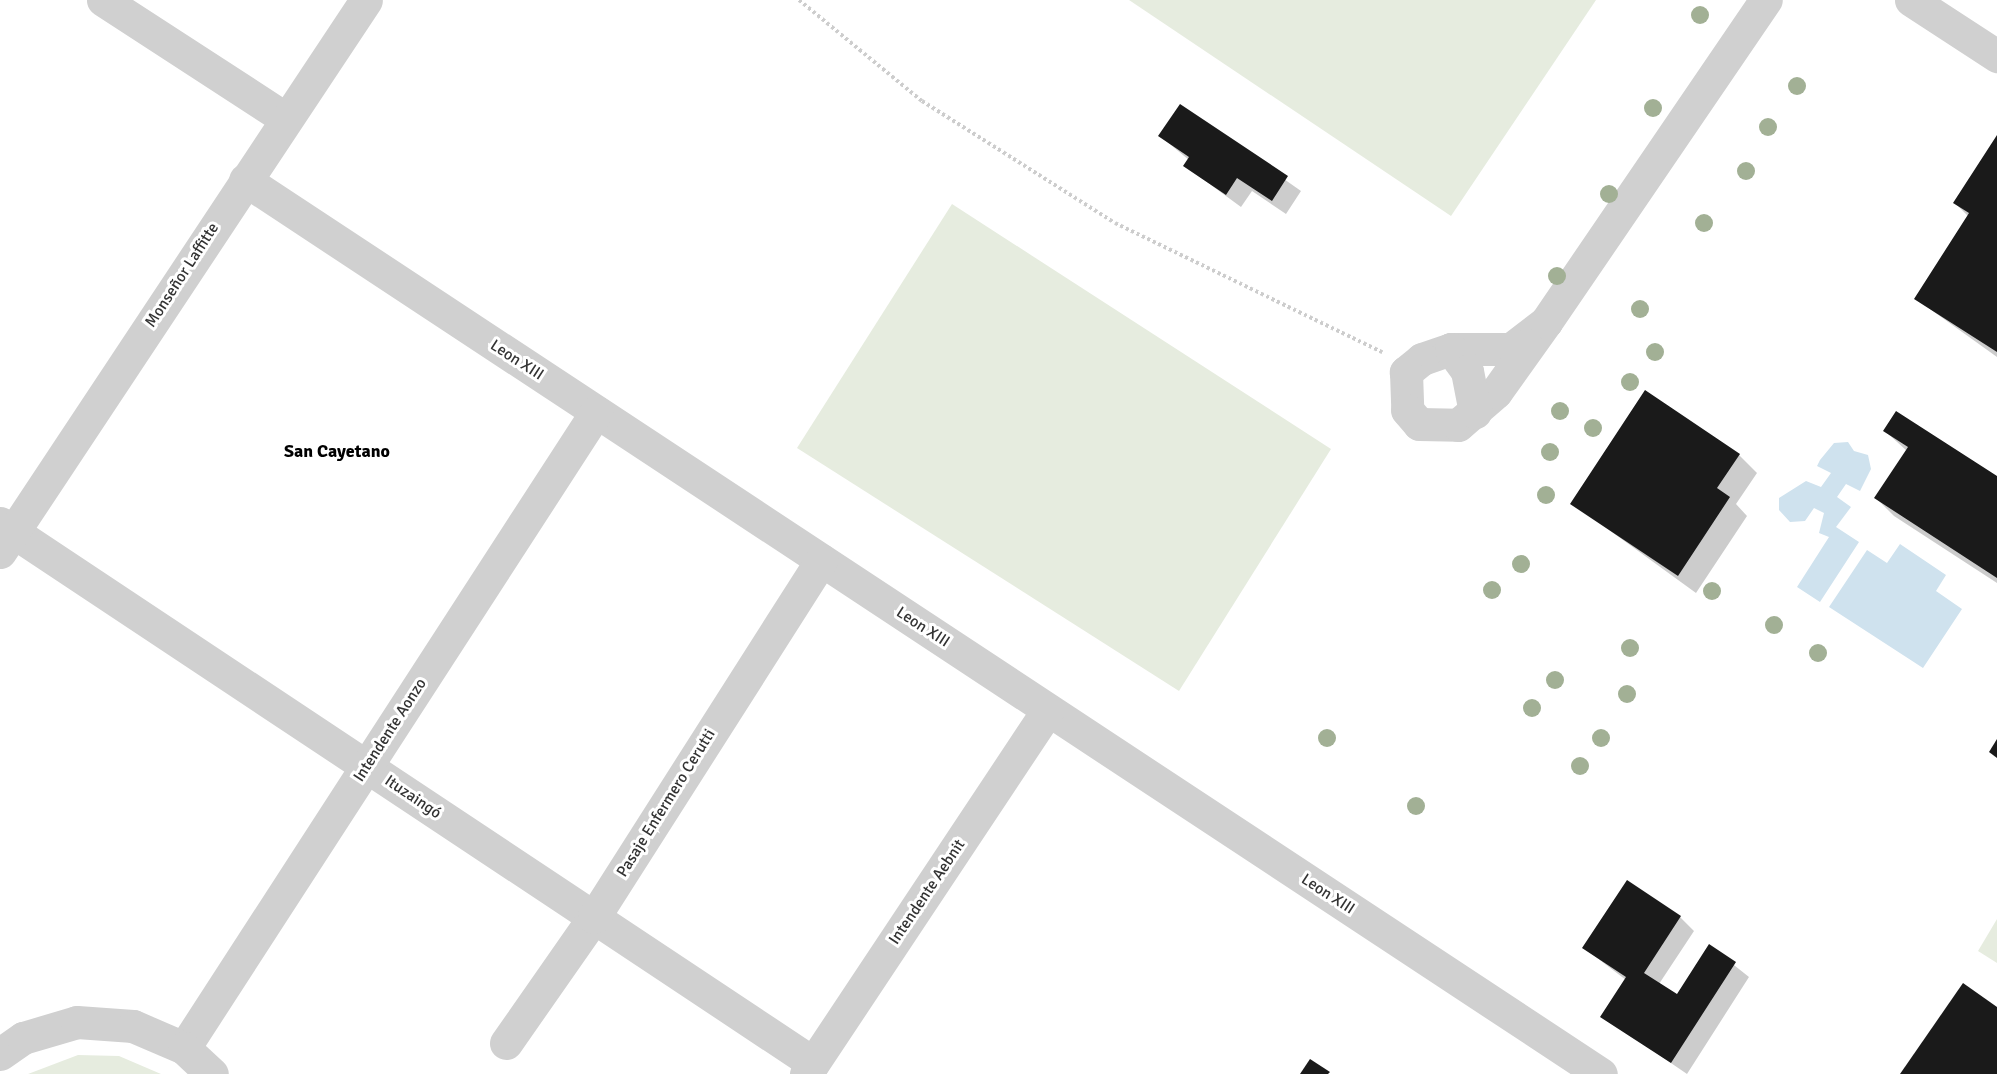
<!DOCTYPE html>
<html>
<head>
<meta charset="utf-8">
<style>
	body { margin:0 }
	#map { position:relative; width:1997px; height:1074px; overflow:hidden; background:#fff; font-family:Signika,sans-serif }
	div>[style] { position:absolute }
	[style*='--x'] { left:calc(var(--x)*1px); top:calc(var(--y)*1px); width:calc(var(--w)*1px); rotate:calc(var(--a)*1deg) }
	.green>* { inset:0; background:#e6ecdf }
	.water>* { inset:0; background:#cfe2ee }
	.shadow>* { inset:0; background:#0003 }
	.building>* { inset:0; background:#1a1a1a }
	.path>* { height:4px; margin-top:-2px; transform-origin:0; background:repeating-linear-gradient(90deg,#cdcdcd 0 3px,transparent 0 6px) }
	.minor>* { height:33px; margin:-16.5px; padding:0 16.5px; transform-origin:16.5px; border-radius:16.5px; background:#d0d0d0 }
	.trees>* { width:18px; height:18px; margin:-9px; border-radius:50%; background:#a2b095 }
	span { translate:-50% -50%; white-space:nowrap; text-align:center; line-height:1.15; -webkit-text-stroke:6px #fff; paint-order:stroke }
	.street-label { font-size:16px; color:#333 }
	.neighbourhood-label { font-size:18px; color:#000; font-weight:700 }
</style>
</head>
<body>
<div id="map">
	<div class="green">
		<div style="clip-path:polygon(1129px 0,1596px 0,1451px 216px)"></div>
		<div style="clip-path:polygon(952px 204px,1331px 449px,1179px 691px,797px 448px)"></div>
		<div style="clip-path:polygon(1997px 919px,1997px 963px,1978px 951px)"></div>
		<div style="clip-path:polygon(78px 1055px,119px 1056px,161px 1074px,28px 1074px)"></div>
	</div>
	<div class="water">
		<div style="clip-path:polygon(1848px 442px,1854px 451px,1868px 455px,1871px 469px,1860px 491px,1846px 484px,1837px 497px,1851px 507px,1836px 527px,1859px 542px,1820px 602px,1797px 587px,1829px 537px,1819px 533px,1824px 513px,1814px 508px,1805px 521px,1790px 522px,1779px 510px,1779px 498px,1806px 481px,1821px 487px,1831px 473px,1817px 466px,1820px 460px,1834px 443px)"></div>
		<div style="clip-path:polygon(1900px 544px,1946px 575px,1936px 591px,1962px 609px,1923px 668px,1829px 607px,1867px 550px,1887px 563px)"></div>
	</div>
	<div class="shadow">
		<div style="clip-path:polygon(1180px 106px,1301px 191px,1286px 214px,1252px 191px,1241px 207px,1185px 166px,1189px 160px,1160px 136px)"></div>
		<div style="clip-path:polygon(1997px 138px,1997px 357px,1916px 299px,1969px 217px,1955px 203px)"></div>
		<div style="clip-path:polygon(1885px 431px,1997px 478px,1997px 583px,1894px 516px,1876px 498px,1907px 451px)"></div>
		<div style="clip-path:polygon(1739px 455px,1757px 473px,1736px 504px,1747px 516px,1696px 593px,1572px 503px)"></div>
		<div style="clip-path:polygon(1680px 917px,1694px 931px,1659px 984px,1677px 996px,1710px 946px,1749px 977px,1687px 1074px,1602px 1016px,1626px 980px,1584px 948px)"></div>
	</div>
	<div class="building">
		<div style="clip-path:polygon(1180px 104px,1288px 176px,1272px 201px,1237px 178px,1226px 195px,1183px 166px,1189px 157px,1158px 136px)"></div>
		<div style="clip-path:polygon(1997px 135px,1997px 352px,1914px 299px,1969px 213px,1953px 203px)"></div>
		<div style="clip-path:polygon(1645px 390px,1740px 454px,1717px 488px,1730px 497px,1678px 576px,1570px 504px)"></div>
		<div style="clip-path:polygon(1896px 411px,1997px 476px,1997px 578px,1874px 498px,1908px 447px,1883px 431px)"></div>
		<div style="clip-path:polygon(1997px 739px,1997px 758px,1989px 752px)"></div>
		<div style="clip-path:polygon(1627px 880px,1681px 916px,1644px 973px,1677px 994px,1709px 944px,1736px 962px,1671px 1063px,1600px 1017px,1626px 977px,1582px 948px)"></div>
		<div style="clip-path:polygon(1963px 983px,1997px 1007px,1997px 1074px,1900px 1074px)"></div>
		<div style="clip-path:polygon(1310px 1059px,1330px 1072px,1328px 1074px,1300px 1074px)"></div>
	</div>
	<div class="path">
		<div style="--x:799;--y:0;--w:159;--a:39.4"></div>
		<div style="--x:922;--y:101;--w:228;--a:32.3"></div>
		<div style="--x:1115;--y:223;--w:297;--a:25.8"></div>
	</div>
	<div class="minor">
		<div style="--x:103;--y:0;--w:218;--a:33"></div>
		<div style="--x:1911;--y:0;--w:103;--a:33.1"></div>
		<div style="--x:245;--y:180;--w:1624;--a:33.4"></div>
		<div style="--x:1546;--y:322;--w:44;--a:142.4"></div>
		<div style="--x:1511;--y:349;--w:60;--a:180"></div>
		<div style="--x:1451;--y:349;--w:31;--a:161"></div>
		<div style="--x:1422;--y:359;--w:21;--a:141"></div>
		<div style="--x:1406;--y:372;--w:38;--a:88"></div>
		<div style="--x:1407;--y:410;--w:18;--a:49"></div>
		<div style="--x:1419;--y:424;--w:39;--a:1"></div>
		<div style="--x:1458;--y:425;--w:50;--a:-41"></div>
		<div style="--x:1496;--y:392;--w:86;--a:-54.5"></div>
		<div style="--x:1546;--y:322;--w:390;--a:-55.7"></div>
		<div style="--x:1451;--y:349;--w:27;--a:54"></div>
		<div style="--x:1467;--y:371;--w:42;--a:79"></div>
		<div style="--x:0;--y:523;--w:976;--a:33.59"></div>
		<div style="--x:0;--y:552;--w:662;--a:-56.45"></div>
		<div style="--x:506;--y:1043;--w:154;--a:-55.1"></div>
		<div style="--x:594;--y:917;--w:423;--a:-57.5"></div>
		<div style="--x:184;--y:1048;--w:758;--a:-57.06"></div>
		<div style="--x:0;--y:1054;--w:28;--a:-35"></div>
		<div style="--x:23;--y:1038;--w:56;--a:-16.5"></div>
		<div style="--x:77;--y:1022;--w:56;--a:4.1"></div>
		<div style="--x:133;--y:1026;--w:56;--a:23.3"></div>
		<div style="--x:184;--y:1048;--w:38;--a:43"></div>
		<div style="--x:806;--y:1074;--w:437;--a:-56.4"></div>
	</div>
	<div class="trees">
		<div style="left:1700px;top:15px"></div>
		<div style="left:1797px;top:86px"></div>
		<div style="left:1653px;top:108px"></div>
		<div style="left:1768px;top:127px"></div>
		<div style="left:1746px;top:171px"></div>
		<div style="left:1609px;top:194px"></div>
		<div style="left:1704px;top:223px"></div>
		<div style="left:1557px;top:276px"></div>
		<div style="left:1640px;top:309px"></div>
		<div style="left:1655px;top:352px"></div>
		<div style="left:1630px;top:382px"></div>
		<div style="left:1560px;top:411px"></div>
		<div style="left:1593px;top:428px"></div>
		<div style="left:1550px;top:452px"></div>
		<div style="left:1546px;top:495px"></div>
		<div style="left:1521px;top:564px"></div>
		<div style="left:1492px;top:590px"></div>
		<div style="left:1712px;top:591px"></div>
		<div style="left:1774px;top:625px"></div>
		<div style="left:1630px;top:648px"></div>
		<div style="left:1818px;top:653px"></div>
		<div style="left:1555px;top:680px"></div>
		<div style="left:1627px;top:694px"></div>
		<div style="left:1532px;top:708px"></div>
		<div style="left:1327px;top:738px"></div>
		<div style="left:1601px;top:738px"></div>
		<div style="left:1580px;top:766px"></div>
		<div style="left:1416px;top:806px"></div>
	</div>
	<div class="street-label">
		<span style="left:182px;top:275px;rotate:-57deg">Monseñor Laffitte</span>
		<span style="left:517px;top:360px;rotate:33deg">Leon XIII</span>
		<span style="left:923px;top:627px;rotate:33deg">Leon XIII</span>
		<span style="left:390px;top:730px;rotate:-57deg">Intendente Aonzo</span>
		<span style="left:413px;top:797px;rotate:34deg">Ituzaingó</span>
		<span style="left:666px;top:803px;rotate:-58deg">Pasaje Enfermero Cerutti</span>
		<span style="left:927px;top:892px;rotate:-56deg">Intendente Aebnit</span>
		<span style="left:1328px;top:894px;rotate:33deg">Leon XIII</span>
	</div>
	<div class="neighbourhood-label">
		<span style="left:337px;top:451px">San Cayetano</span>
	</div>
</div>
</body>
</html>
